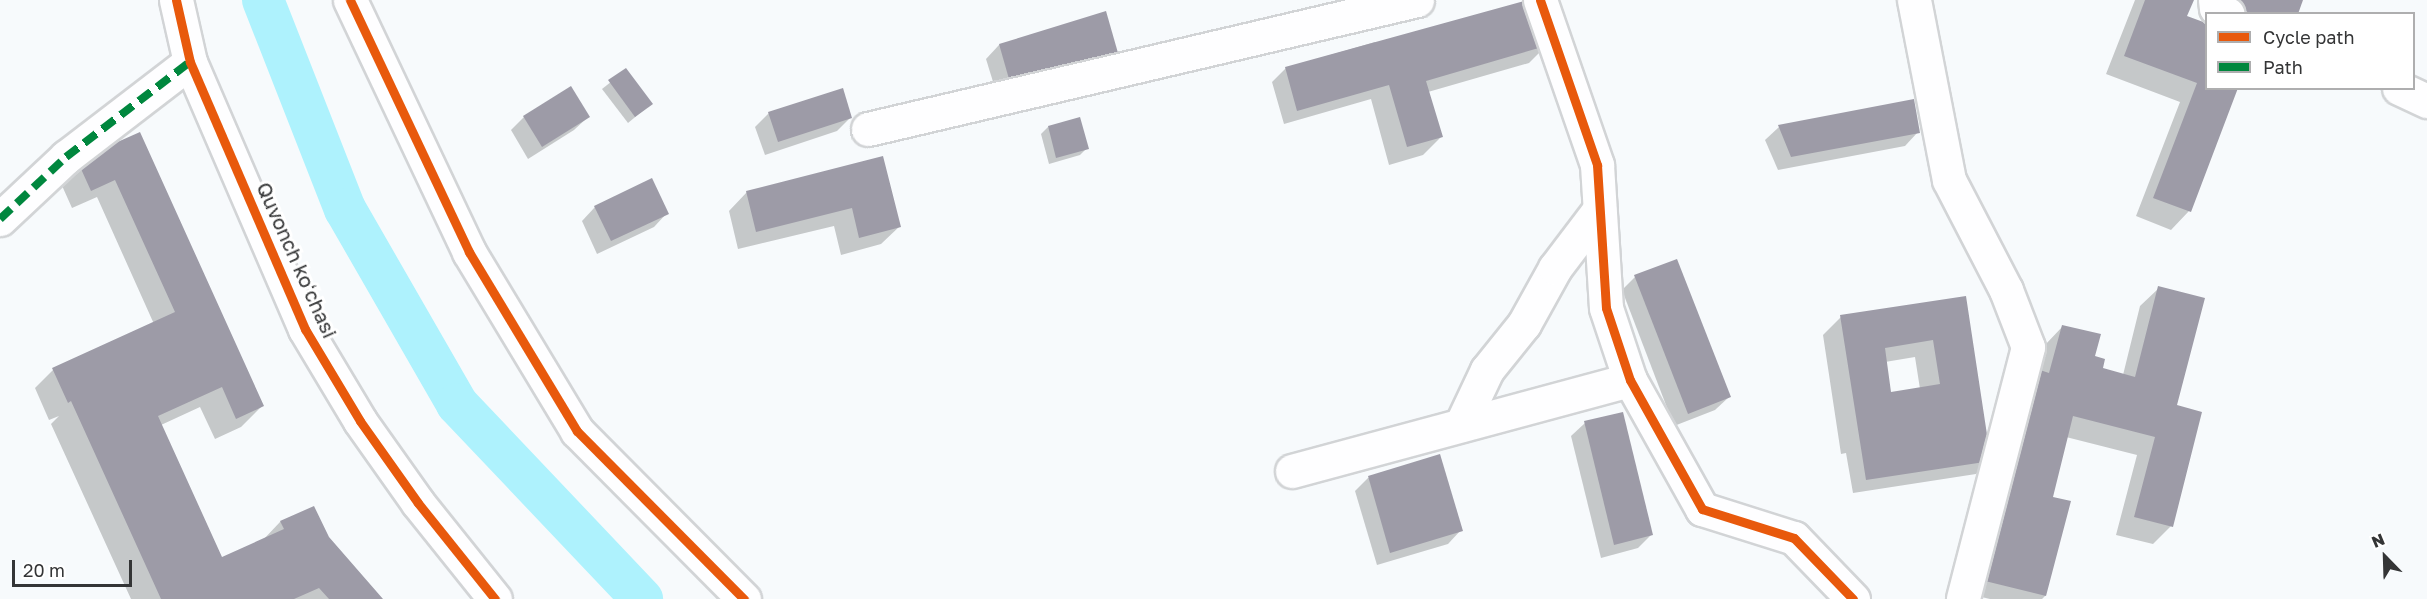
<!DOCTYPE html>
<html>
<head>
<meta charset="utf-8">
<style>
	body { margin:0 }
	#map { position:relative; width:2427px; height:599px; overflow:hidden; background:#f7fafc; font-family:"Golos Text",sans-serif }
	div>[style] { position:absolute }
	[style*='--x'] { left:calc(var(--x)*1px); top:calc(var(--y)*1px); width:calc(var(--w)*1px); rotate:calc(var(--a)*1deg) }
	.shadow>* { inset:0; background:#0003 }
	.canal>* { height:42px; margin:-21px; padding:0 21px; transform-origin:21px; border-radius:21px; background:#aef2fd }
	.building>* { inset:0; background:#9d9ba7 }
	.roads { filter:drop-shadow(2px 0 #d2d4d6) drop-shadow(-2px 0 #d2d4d6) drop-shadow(0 2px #d2d4d6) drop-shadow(0 -2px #d2d4d6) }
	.minor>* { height:33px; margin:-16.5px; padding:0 16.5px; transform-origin:16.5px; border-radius:16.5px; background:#fefeff }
	.quiet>* { height:8px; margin-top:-4px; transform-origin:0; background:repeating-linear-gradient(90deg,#00873e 0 15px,transparent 0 23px) }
	.cycleway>* { height:9px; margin:-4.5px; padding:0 4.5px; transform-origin:4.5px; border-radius:4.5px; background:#e8590c }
	span { translate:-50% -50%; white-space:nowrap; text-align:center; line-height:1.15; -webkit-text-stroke:6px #fff; paint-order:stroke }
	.street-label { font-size:20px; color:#343536 }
	.legend { position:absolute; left:2205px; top:12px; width:210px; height:78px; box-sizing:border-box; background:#fff; border:2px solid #aeaeaf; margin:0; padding:8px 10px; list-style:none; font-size:18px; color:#343536 }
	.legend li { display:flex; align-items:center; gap:12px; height:30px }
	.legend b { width:30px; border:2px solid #aeaeaf }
	.north { position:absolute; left:2355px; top:527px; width:60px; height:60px; -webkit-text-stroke:4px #fff; paint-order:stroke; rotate:337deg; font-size:16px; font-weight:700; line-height:24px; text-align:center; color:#343536 }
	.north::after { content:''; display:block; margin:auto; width:21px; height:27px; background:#343536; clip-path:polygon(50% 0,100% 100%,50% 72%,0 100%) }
	.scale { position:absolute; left:12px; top:560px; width:120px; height:27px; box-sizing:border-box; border:3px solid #343536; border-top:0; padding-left:8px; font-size:18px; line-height:21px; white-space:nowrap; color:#343536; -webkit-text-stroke:4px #fff; paint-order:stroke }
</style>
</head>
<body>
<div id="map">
	<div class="shadow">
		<div style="clip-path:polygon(2135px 0,2192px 0,2186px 17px,2206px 25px,2206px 88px,2189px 211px,2171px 230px,2136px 216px,2180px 102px,2106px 74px)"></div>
		<div style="clip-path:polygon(1375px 42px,1377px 46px,1547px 45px,1529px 63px,1428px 92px,1441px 137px,1423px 155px,1389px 165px,1371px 99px,1284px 124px,1272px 82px,1286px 68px)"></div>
		<div style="clip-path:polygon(999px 45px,1116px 53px,1103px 66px,998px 98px,986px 59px)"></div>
		<div style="clip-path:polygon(626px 70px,651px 104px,628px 123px,602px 89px)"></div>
		<div style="clip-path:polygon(769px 113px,851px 117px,837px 131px,765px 155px,755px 127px)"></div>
		<div style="clip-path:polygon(524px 117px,588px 117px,574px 130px,528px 159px,511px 130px)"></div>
		<div style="clip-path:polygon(1048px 127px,1087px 148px,1080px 155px,1049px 164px,1041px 134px)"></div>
		<div style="clip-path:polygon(1779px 127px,1918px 132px,1905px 146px,1778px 170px,1765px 140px)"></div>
		<div style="clip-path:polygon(139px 134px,262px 406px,241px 427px,215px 439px,200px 407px,161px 425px,221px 559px,262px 541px,280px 522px,313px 508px,327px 538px,381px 599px,131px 599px,51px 424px,59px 416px,49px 420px,35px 388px,53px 370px,154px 324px,97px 197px,72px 208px,59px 179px,78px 161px)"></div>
		<div style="clip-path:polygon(882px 158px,900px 226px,881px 244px,841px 255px,834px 226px,738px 249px,729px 211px,747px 192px)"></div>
		<div style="clip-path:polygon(595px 207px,667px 213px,654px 227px,597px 254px,582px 221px)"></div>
		<div style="clip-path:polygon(1635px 277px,1729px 397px,1715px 410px,1674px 426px,1622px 290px)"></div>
		<div style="clip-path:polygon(2159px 288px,2175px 406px,2171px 526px,2153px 544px,2116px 535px,2137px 455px,2066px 437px,2051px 498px,2045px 596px,2042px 599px,1990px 599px,1973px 595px,2045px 345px,2063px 326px,2101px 369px,2123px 375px,2140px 306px)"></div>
		<div style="clip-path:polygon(evenodd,1964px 298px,1990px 460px,1976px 474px,1853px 493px,1846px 453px,1841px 454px,1823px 335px,1841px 317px,1964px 298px,1915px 357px,1920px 389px,1890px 393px,1885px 362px,1915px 357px)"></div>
		<div style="clip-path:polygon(1585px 423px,1651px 535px,1638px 548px,1601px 558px,1571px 436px)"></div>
		<div style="clip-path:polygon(1439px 456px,1461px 530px,1448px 544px,1377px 565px,1355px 491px,1368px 478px)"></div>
	</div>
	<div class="canal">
		<div style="--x:263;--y:0;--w:225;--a:68.6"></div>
		<div style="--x:345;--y:209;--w:225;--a:60.1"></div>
		<div style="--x:457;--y:404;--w:269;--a:46.5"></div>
	</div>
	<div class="building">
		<div style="clip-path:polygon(1528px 0,1549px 45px,1426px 81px,1443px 137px,1407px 147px,1389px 85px,1297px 111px,1285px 67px)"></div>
		<div style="clip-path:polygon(2145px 0,2194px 0,2187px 16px,2206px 23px,2206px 88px,2238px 88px,2191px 212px,2153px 198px,2197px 83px,2124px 56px)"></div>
		<div style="clip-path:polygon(2233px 0,2303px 0,2298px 14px,2253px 14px,2231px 6px)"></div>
		<div style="clip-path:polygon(1106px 11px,1118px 53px,1011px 86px,999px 44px)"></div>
		<div style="clip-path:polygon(626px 68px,653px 104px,635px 117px,608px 80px)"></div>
		<div style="clip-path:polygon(571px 86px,590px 117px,542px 147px,523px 116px)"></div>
		<div style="clip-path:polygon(843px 88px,852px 118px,778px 142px,768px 112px)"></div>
		<div style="clip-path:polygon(1914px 99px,1920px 133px,1791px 157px,1778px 125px)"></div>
		<div style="clip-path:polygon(1080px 117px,1089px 149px,1056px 158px,1048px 126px)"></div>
		<div style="clip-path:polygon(140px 132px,264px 406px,236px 419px,222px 387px,158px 416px,222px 557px,284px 529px,280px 521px,314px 506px,329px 537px,383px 599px,329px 599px,319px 588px,294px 599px,161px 599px,71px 401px,68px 403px,52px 368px,175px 312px,115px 180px,91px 191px,77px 160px)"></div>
		<div style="clip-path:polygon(883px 156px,901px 227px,859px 238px,852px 208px,756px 232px,746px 191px)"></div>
		<div style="clip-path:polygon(652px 178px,669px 214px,611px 241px,594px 206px)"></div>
		<div style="clip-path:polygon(1677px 259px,1731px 397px,1688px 414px,1634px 275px)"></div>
		<div style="clip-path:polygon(2158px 286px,2205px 298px,2177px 405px,2202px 412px,2173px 527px,2134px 517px,2155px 437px,2073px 416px,2053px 497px,2071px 501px,2046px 596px,1985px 581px,2040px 370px,2049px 373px,2062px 325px,2101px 334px,2095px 356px,2105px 359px,2103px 368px,2135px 377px)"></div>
		<div style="clip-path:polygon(evenodd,1966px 296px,1991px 461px,1866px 480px,1840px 315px,1966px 296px,1933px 340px,1940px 384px,1891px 392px,1885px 348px,1933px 340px)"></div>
		<div style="clip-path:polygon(1623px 412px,1653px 535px,1614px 545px,1584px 421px)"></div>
		<div style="clip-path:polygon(1440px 454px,1463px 531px,1390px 553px,1368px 476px)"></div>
	</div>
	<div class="roads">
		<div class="minor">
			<div style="--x:176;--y:0;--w:64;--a:77.3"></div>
			<div style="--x:190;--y:62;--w:291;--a:66.7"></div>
			<div style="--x:305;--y:329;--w:107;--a:59.1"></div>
			<div style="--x:360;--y:421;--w:100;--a:54.7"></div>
			<div style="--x:418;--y:503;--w:123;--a:51.3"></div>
			<div style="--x:350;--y:0;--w:279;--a:64.7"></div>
			<div style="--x:469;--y:252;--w:209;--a:58.9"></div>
			<div style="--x:577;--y:431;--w:237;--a:45.2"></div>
			<div style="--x:1540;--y:0;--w:175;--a:70.9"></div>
			<div style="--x:1597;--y:165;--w:143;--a:86.4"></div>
			<div style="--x:1606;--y:308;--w:76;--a:71.6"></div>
			<div style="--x:1630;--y:380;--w:148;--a:60.8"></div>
			<div style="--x:1702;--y:509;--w:96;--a:17.5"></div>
			<div style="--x:1794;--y:538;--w:85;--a:46"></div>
			<div style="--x:1914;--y:0;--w:183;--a:79"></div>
			<div style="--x:1949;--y:180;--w:124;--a:62.6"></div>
			<div style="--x:2006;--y:290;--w:61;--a:68.9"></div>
			<div style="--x:2028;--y:347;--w:260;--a:104.5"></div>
			<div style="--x:2215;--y:0;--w:8;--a:83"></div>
			<div style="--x:2216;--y:8;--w:13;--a:27"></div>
			<div style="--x:2399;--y:88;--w:31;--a:25"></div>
			<div style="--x:868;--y:129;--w:564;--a:-13.22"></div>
			<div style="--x:0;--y:219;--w:91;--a:-43.2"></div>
			<div style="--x:66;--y:157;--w:156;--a:-37.5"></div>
			<div style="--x:1461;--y:425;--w:61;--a:-64.7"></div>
			<div style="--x:1487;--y:370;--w:59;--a:-51.2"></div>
			<div style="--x:1524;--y:324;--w:64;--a:-61"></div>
			<div style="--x:1555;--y:268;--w:73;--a:-52.8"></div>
			<div style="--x:1292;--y:471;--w:350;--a:-15.1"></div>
		</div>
	</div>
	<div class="quiet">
		<div style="--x:0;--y:219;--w:91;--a:-43.2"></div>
		<div style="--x:66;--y:157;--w:156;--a:-37.5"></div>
	</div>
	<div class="cycleway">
		<div style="--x:176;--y:0;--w:64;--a:77.3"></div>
		<div style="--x:190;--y:62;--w:291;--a:66.7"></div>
		<div style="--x:305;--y:329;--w:107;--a:59.1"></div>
		<div style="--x:360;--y:421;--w:100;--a:54.7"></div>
		<div style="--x:418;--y:503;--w:123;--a:51.3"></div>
		<div style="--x:350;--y:0;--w:279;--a:64.7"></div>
		<div style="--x:469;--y:252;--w:209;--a:58.9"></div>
		<div style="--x:577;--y:431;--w:237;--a:45.2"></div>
		<div style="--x:1540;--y:0;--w:175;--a:70.9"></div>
		<div style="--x:1597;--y:165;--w:143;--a:86.4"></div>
		<div style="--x:1606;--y:308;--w:76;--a:71.6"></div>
		<div style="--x:1630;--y:380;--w:148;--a:60.8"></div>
		<div style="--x:1702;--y:509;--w:96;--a:17.5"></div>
		<div style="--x:1794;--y:538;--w:85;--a:46"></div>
	</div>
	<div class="street-label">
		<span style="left:297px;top:260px;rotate:66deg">Quvonch koʻchasi</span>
	</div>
	<ul class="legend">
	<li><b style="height:8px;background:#e8590c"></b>Cycle path</li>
	<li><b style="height:8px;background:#00873e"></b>Path</li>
	</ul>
	<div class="north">N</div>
	<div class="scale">20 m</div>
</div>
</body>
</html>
